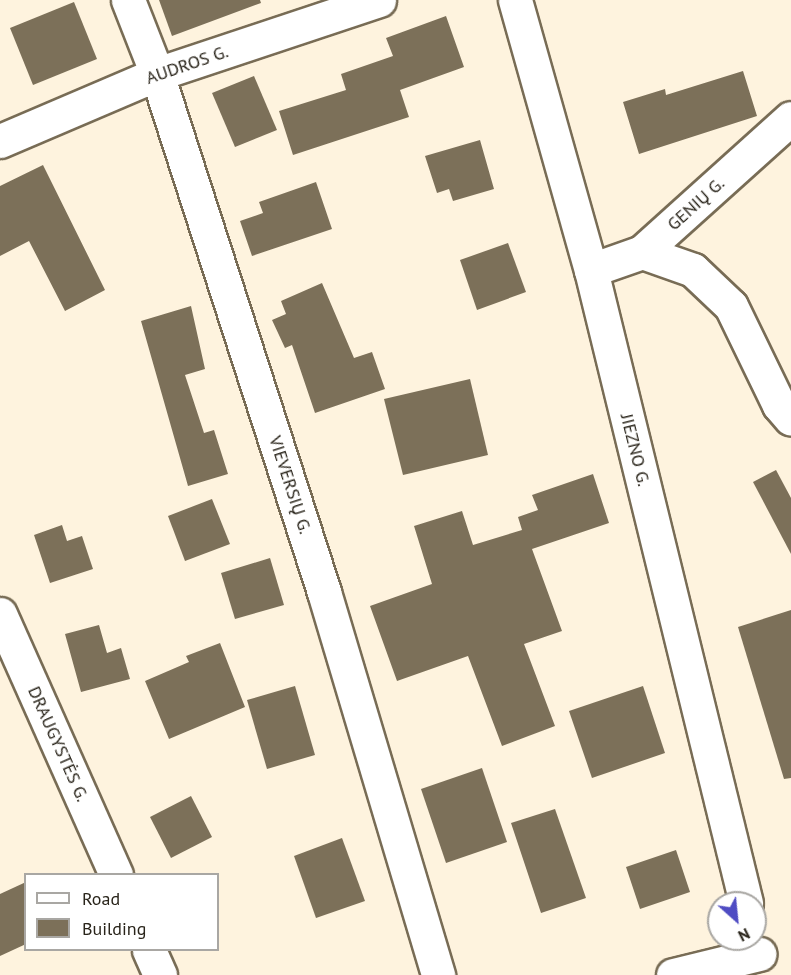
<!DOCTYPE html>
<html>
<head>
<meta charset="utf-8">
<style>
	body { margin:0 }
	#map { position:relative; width:791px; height:975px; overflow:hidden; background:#fef3de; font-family:"PT Sans",sans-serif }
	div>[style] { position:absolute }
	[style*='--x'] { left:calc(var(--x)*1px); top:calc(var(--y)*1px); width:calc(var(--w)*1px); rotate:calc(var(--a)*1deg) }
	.building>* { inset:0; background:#7c7059 }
	.roads { filter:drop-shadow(2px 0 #786c55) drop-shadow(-2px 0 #786c55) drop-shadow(0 2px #786c55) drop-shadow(0 -2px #786c55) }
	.minor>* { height:33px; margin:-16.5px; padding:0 16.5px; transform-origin:16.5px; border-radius:16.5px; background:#fff }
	span { translate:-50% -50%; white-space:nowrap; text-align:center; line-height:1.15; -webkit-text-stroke:4.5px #fff; paint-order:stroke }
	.street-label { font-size:18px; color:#29241a }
	.legend { position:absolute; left:24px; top:873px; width:195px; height:78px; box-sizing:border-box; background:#fff; border:2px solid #a9a7a3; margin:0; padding:8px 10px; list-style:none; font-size:18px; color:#29241a }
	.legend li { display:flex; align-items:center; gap:12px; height:30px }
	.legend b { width:30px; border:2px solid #a9a7a3 }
	.north { position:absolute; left:707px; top:891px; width:60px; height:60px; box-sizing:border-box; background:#fff; border:2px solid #a9a7a3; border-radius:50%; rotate:153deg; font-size:16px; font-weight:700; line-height:24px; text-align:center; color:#29241a }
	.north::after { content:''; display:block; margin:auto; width:21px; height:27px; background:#4f4cc3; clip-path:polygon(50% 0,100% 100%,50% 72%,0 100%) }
</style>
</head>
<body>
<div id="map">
	<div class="building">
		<div style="clip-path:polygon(159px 0,260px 0,261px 3px,172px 36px)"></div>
		<div style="clip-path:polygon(74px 2px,97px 59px,33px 85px,10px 28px)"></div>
		<div style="clip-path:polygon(446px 16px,464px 67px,400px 90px,409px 117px,293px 155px,279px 111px,346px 90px,341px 74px,393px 56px,386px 38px)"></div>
		<div style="clip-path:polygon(743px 71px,757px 116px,639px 154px,623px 102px,665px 89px,666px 95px)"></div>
		<div style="clip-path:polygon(254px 76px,277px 130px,235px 147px,212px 93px)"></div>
		<div style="clip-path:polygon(480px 140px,494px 189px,453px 201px,449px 189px,437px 193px,425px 156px)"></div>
		<div style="clip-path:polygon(43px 165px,105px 290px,65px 311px,29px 241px,0 256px,0 186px)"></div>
		<div style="clip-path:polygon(316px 182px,332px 229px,252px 256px,240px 221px,263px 213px,259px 202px)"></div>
		<div style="clip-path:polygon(508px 243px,526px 292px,477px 310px,460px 260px)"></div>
		<div style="clip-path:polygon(322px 283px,354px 358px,372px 352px,385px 389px,315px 413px,292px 345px,285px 348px,272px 320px,286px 314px,281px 301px)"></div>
		<div style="clip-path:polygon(191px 306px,205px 369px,185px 375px,204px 433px,214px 430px,228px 474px,188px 486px,141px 321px)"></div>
		<div style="clip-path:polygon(470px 379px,488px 455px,403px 475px,384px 399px)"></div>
		<div style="clip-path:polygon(776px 470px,791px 498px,791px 554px,753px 482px)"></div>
		<div style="clip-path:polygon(593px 474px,609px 523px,532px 549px,562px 631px,524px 644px,555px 726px,502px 746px,468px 656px,397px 681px,370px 606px,432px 584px,414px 526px,462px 511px,473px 545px,522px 530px,518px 517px,538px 510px,532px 495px)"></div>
		<div style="clip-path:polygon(212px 499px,230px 544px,185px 561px,168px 516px)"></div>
		<div style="clip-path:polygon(62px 525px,67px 541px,82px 536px,93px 569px,50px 583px,34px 535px)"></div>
		<div style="clip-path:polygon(270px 558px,284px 605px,235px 619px,221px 573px)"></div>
		<div style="clip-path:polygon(791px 610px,791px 778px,784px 779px,738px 627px)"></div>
		<div style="clip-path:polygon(99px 625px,107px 653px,121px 648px,130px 679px,81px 692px,65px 634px)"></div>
		<div style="clip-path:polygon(220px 643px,245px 707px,169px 739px,145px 681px,189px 662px,186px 656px)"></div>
		<div style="clip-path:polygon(295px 686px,315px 755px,267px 769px,247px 700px)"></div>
		<div style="clip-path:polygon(643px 686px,665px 753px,592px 778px,569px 711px)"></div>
		<div style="clip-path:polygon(482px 768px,507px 842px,446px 863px,421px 789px)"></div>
		<div style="clip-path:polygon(191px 796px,212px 837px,171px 858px,150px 817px)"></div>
		<div style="clip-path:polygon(555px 809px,586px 898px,541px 913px,511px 823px)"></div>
		<div style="clip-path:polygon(342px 838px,365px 901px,316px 918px,294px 856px)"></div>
		<div style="clip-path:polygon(676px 850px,690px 892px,640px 909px,626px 867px)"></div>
		<div style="clip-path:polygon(26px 882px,26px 944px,0 956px,0 894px)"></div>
	</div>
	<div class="roads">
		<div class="minor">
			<div style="--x:128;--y:0;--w:79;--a:68.6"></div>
			<div style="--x:157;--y:74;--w:544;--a:72.13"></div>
			<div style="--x:324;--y:592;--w:400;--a:73.4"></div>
			<div style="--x:515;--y:0;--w:280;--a:74.3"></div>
			<div style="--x:591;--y:270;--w:652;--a:76.24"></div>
			<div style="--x:0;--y:141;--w:171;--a:-23.1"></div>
			<div style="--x:157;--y:74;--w:234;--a:-18.4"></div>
			<div style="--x:642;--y:252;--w:54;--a:19.4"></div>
			<div style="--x:693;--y:270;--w:52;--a:43.5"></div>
			<div style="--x:731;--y:306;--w:110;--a:64.1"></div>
			<div style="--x:779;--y:405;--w:18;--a:49"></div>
			<div style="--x:591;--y:270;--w:54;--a:-19.4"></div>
			<div style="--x:642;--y:252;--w:200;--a:-42"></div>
			<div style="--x:0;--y:614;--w:285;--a:66"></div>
			<div style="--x:149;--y:950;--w:27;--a:66"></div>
			<div style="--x:673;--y:975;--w:89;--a:-13.7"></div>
		</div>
	</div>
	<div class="street-label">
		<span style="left:187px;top:65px;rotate:-19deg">AUDROS G.</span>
		<span style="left:696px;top:204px;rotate:-42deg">GENIŲ G.</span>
		<span style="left:635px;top:450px;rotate:76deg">JIEZNO G.</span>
		<span style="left:290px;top:485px;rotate:72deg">VIEVERSIŲ G.</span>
		<span style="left:58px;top:744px;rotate:66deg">DRAUGYSTĖS G.</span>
	</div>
	<ul class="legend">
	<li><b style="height:8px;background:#fff"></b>Road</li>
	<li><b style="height:16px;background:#7c7059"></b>Building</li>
	</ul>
	<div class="north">N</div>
</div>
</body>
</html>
